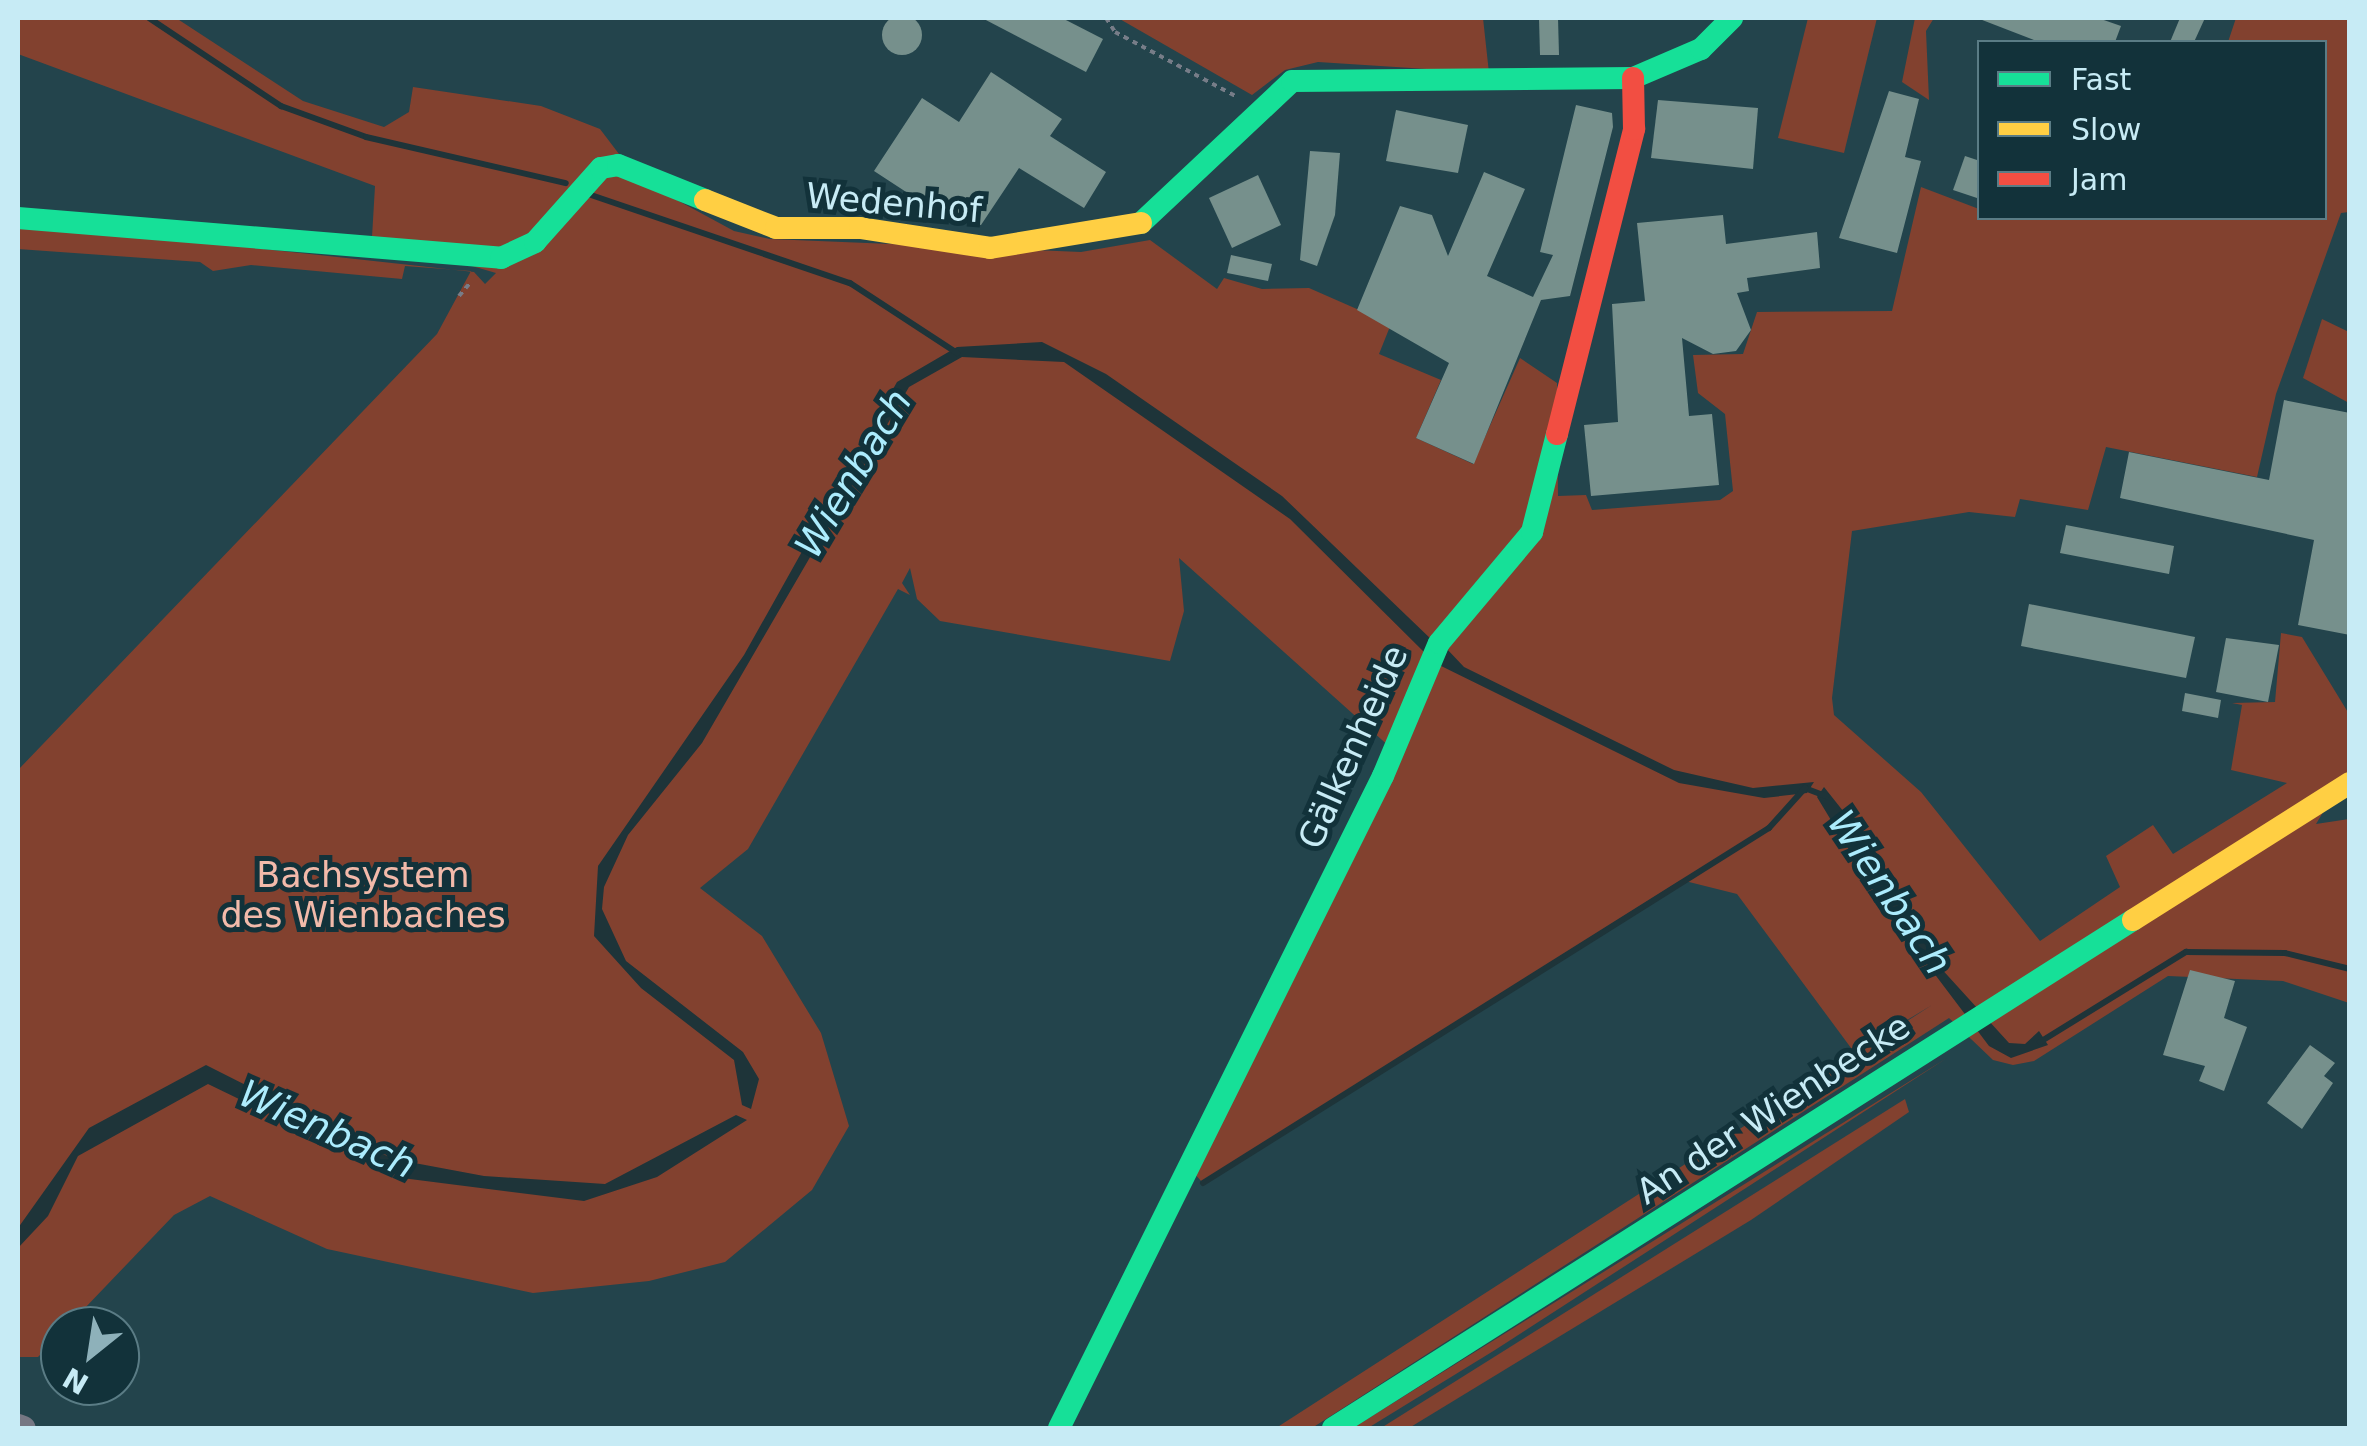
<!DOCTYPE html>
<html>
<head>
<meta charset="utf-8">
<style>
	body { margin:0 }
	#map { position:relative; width:2367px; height:1446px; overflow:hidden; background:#23444c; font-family:"DejaVu Sans",sans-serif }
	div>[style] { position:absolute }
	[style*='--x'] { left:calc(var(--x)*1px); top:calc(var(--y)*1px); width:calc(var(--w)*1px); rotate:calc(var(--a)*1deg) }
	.green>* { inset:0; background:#82412f }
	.water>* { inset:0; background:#1e3439 }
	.stream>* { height:6px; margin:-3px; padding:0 3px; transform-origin:3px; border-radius:3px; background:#1e3439 }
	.building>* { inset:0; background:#76908c }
	.round { border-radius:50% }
	.path>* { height:4px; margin-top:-2px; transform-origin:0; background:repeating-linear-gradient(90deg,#777d88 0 5px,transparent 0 10px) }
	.street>* { height:25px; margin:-12.5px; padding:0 12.5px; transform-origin:12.5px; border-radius:12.5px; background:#767783 }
	.fast>* { height:22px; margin:-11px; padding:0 11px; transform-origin:11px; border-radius:11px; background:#16e098 }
	.slow>* { height:22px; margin:-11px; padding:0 11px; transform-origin:11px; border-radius:11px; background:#ffcf43 }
	.jam>* { height:22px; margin:-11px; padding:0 11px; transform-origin:11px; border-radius:11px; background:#f24e42 }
	span { translate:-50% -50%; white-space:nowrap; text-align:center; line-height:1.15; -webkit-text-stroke:10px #12323a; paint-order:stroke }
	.street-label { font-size:35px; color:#c7ebf5 }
	.park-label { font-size:35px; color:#f2baaa }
	.water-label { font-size:38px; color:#acecfd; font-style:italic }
	.frame { position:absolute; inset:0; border:20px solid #c7ebf5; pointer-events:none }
	.legend { position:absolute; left:1977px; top:40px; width:350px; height:180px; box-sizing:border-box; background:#12323a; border:2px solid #5a7c85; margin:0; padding:12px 18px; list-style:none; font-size:30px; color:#c7ebf5 }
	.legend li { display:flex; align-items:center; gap:20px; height:50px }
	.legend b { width:50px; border:2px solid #5a7c85 }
	.north { position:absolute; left:40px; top:1306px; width:100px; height:100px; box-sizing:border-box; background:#12323a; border:2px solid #5a7c85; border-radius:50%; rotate:210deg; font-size:28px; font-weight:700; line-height:40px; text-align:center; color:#c7ebf5 }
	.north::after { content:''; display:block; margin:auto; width:35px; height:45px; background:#8eb1ba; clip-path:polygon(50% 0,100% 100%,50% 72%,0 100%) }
</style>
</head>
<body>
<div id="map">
	<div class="green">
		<div style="clip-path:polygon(18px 18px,176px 18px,303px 101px,384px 127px,409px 112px,413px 87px,541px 106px,600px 129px,638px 179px,734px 231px,770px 239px,1081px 252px,1150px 240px,1217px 289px,1224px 278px,1262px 289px,1309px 288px,1391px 324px,1379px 354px,1441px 380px,1416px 438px,1473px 464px,1520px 358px,1557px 383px,1558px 496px,1586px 495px,1592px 510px,1720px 500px,1733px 491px,1725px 414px,1698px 393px,1693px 355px,1743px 354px,1757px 312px,1892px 311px,1921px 187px,1979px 209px,1980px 218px,2324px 218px,2324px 42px,2228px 42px,2236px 18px,2349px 18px,2349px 212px,2341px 213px,2276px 394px,2257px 477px,2106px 447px,2088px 510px,2020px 499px,2015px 517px,1969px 512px,1852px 531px,1832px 698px,1834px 715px,1921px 792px,2040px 941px,2120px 887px,2106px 856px,2153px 825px,2173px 854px,2287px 783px,2231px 770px,2242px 705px,2232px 703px,2275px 702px,2281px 633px,2302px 637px,2349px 714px,2349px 769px,2316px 824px,2349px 819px,2349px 1003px,2283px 981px,2168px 976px,2034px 1061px,2013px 1065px,1993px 1060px,1949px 1018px,1312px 1428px,1276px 1428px,1932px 1005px,1854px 1052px,1737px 894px,1681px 880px,1202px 1182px,1193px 1172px,1401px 757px,1179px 558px,1184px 611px,1170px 661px,940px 621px,917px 599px,910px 568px,902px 583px,910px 595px,898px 589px,748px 849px,700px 888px,762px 936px,821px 1033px,849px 1126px,812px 1190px,725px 1262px,649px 1281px,533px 1293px,327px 1249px,210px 1196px,174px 1215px,38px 1357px,18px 1357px,18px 770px,437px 334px,471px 271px,405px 266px,402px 279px,251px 265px,213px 271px,200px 262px,18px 249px,18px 222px,474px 272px,485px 284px,496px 273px,372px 237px,375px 186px,18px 54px)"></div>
		<div style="clip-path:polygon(1118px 18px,1483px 18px,1489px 73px,1318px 62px,1285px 70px,1252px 95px)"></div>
		<div style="clip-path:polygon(1808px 18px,1877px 18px,1844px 153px,1778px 138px)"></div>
		<div style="clip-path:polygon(1915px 18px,1934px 18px,1926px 31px,1929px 100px,1902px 82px)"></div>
		<div style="clip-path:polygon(2322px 319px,2349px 332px,2349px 403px,2303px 378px)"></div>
		<div style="clip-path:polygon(1947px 1058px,1495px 1350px,1368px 1428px,1353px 1428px)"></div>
		<div style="clip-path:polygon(1905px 1099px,1909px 1112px,1751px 1220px,1409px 1428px,1381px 1428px)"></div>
	</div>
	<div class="water">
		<div style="clip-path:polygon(1042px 342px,1106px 374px,1282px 496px,1433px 641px,1426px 654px,1290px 519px,1064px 362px,962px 357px,909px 387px,702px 743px,628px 835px,604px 887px,602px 909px,626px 961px,743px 1052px,759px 1079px,751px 1109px,742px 1105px,734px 1060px,641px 988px,594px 936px,598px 866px,744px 655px,897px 382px,957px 347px)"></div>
		<div style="clip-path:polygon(1446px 648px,1464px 667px,1674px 770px,1753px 788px,1814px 782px,1807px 793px,1764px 798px,1679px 783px,1435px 663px)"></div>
		<div style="clip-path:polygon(1824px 787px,1878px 855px,1938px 965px,2009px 1043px,2025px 1044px,2039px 1031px,2048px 1045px,2011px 1058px,1989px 1046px,1881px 903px,1817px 797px)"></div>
		<div style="clip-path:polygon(206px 1065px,393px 1159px,484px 1176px,605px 1184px,736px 1115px,747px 1120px,657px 1177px,584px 1201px,402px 1178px,208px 1084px,78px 1156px,48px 1216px,18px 1248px,18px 1228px,89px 1128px)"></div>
	</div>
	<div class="stream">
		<div style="--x:149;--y:18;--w:159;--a:33.7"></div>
		<div style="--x:281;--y:106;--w:90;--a:20"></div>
		<div style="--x:366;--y:137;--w:205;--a:13"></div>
		<div style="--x:591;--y:195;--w:274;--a:18.8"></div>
		<div style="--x:850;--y:283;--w:128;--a:33.2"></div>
		<div style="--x:1802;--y:787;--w:26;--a:21"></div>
		<div style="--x:2040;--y:1042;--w:172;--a:-31.7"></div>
		<div style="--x:2186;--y:952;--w:99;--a:0.6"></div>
		<div style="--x:2285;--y:953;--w:67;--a:13.8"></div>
		<div style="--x:1203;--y:1183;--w:668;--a:-32.1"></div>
		<div style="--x:1769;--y:828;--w:54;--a:-48"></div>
	</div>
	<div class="building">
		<div class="round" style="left:882px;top:15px;width:40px;height:40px"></div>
		<div style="clip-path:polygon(982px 18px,1062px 18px,1103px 39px,1086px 72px)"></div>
		<div style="clip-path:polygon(1539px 18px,1558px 18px,1559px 55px,1540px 55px)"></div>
		<div style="clip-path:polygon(1977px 18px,2098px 18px,2121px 26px,2115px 42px,2039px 42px)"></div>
		<div style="clip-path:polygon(2180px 18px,2205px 18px,2194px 42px,2170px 42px)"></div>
		<div style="clip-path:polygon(991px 72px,1062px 119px,1050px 136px,1106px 172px,1084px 208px,1019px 168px,981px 225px,949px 220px,874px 171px,922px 98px,959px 122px)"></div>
		<div style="clip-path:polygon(1889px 91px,1919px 99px,1905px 157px,1921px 161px,1897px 253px,1839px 238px)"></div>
		<div style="clip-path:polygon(1658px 100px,1758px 108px,1753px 169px,1651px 158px)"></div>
		<div style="clip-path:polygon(1576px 105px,1612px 113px,1613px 127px,1570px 296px,1541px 300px,1474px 464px,1416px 438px,1449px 363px,1357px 310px,1400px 206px,1432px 215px,1448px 256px,1484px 172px,1525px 189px,1487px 276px,1533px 297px,1553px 255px,1540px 252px)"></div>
		<div style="clip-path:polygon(1396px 110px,1468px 125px,1458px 173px,1386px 161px)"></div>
		<div style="clip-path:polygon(1310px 151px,1340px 153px,1335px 215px,1317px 266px,1300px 260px)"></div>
		<div style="clip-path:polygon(1965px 156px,1980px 161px,1980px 199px,1953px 190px)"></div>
		<div style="clip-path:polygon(1258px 175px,1281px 225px,1232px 248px,1209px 198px)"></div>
		<div style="clip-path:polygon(1723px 215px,1726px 244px,1817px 232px,1820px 268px,1747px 278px,1749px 291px,1737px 293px,1751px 330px,1736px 351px,1713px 354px,1682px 338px,1689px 416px,1712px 414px,1719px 485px,1591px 496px,1584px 425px,1618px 422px,1612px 304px,1645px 301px,1637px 223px)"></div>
		<div style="clip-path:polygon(1231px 255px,1272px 264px,1268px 281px,1227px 273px)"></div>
		<div style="clip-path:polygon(2284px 400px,2350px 413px,2350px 635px,2298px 625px,2314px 540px,2120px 498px,2129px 452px,2269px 480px)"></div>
		<div style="clip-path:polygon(2066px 525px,2174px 546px,2169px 574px,2060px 553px)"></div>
		<div style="clip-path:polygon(2029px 604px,2195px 637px,2186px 678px,2021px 646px)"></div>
		<div style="clip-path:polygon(2226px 638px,2279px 645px,2268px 702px,2216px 692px)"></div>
		<div style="clip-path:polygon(2185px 693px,2221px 700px,2218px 718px,2182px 711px)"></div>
		<div style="clip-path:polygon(2190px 970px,2235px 981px,2224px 1018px,2247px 1027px,2224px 1091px,2199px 1081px,2205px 1066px,2163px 1055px)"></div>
		<div style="clip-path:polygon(2310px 1045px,2335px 1063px,2324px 1076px,2333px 1083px,2302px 1129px,2267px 1103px)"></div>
	</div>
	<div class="path">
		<div style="--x:1106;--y:18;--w:17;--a:57"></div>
		<div style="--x:1115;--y:32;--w:138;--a:28"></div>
		<div style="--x:459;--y:296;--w:17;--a:-50"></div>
	</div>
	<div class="street">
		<div style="--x:18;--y:1426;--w:5;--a:22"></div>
	</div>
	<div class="fast">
		<div style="--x:18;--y:218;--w:485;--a:4.7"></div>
		<div style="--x:501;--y:258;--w:38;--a:-25"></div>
		<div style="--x:535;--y:242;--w:99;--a:-48.3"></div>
		<div style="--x:601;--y:168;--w:17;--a:-10"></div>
		<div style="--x:618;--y:165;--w:94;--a:21.9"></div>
		<div style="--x:1141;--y:223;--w:207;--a:-43.2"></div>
		<div style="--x:1292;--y:81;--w:341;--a:-0.5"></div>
		<div style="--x:1633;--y:78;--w:74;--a:-23.1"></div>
		<div style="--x:1701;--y:49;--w:44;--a:-45"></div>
		<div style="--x:1059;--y:1428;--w:728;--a:-63.58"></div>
		<div style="--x:1383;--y:776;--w:144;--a:-67.2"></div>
		<div style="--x:1439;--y:643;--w:145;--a:-50"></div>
		<div style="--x:1532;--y:532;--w:101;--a:-75.7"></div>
		<div style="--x:1333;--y:1428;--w:948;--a:-32.42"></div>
	</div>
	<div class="slow">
		<div style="--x:705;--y:200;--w:76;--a:21.5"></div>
		<div style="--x:776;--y:228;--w:84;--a:0"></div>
		<div style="--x:860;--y:228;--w:132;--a:8.7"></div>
		<div style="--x:990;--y:248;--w:153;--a:-9.4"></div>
		<div style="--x:2133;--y:920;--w:257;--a:-32.3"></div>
	</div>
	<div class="jam">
		<div style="--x:1557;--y:434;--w:315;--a:-75.8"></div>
		<div style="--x:1634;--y:129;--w:51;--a:-91.1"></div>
	</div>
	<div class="street-label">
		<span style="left:894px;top:203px;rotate:5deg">Wedenhof</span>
		<span style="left:1353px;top:747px;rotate:-66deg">Gälkenheide</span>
		<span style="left:1773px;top:1109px;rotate:-33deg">An der Wienbecke</span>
	</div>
	<div class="park-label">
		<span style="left:363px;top:895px">Bachsystem<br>des Wienbaches</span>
	</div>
	<div class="water-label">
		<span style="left:854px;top:474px;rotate:-59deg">Wienbach</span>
		<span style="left:1889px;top:893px;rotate:56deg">Wienbach</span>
		<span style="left:327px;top:1130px;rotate:24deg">Wienbach</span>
	</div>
	<div class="frame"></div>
	<ul class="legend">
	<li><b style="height:12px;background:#16e098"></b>Fast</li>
	<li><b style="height:12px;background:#ffcf43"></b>Slow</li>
	<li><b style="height:12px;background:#f24e42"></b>Jam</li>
	</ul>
	<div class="north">N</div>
</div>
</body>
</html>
